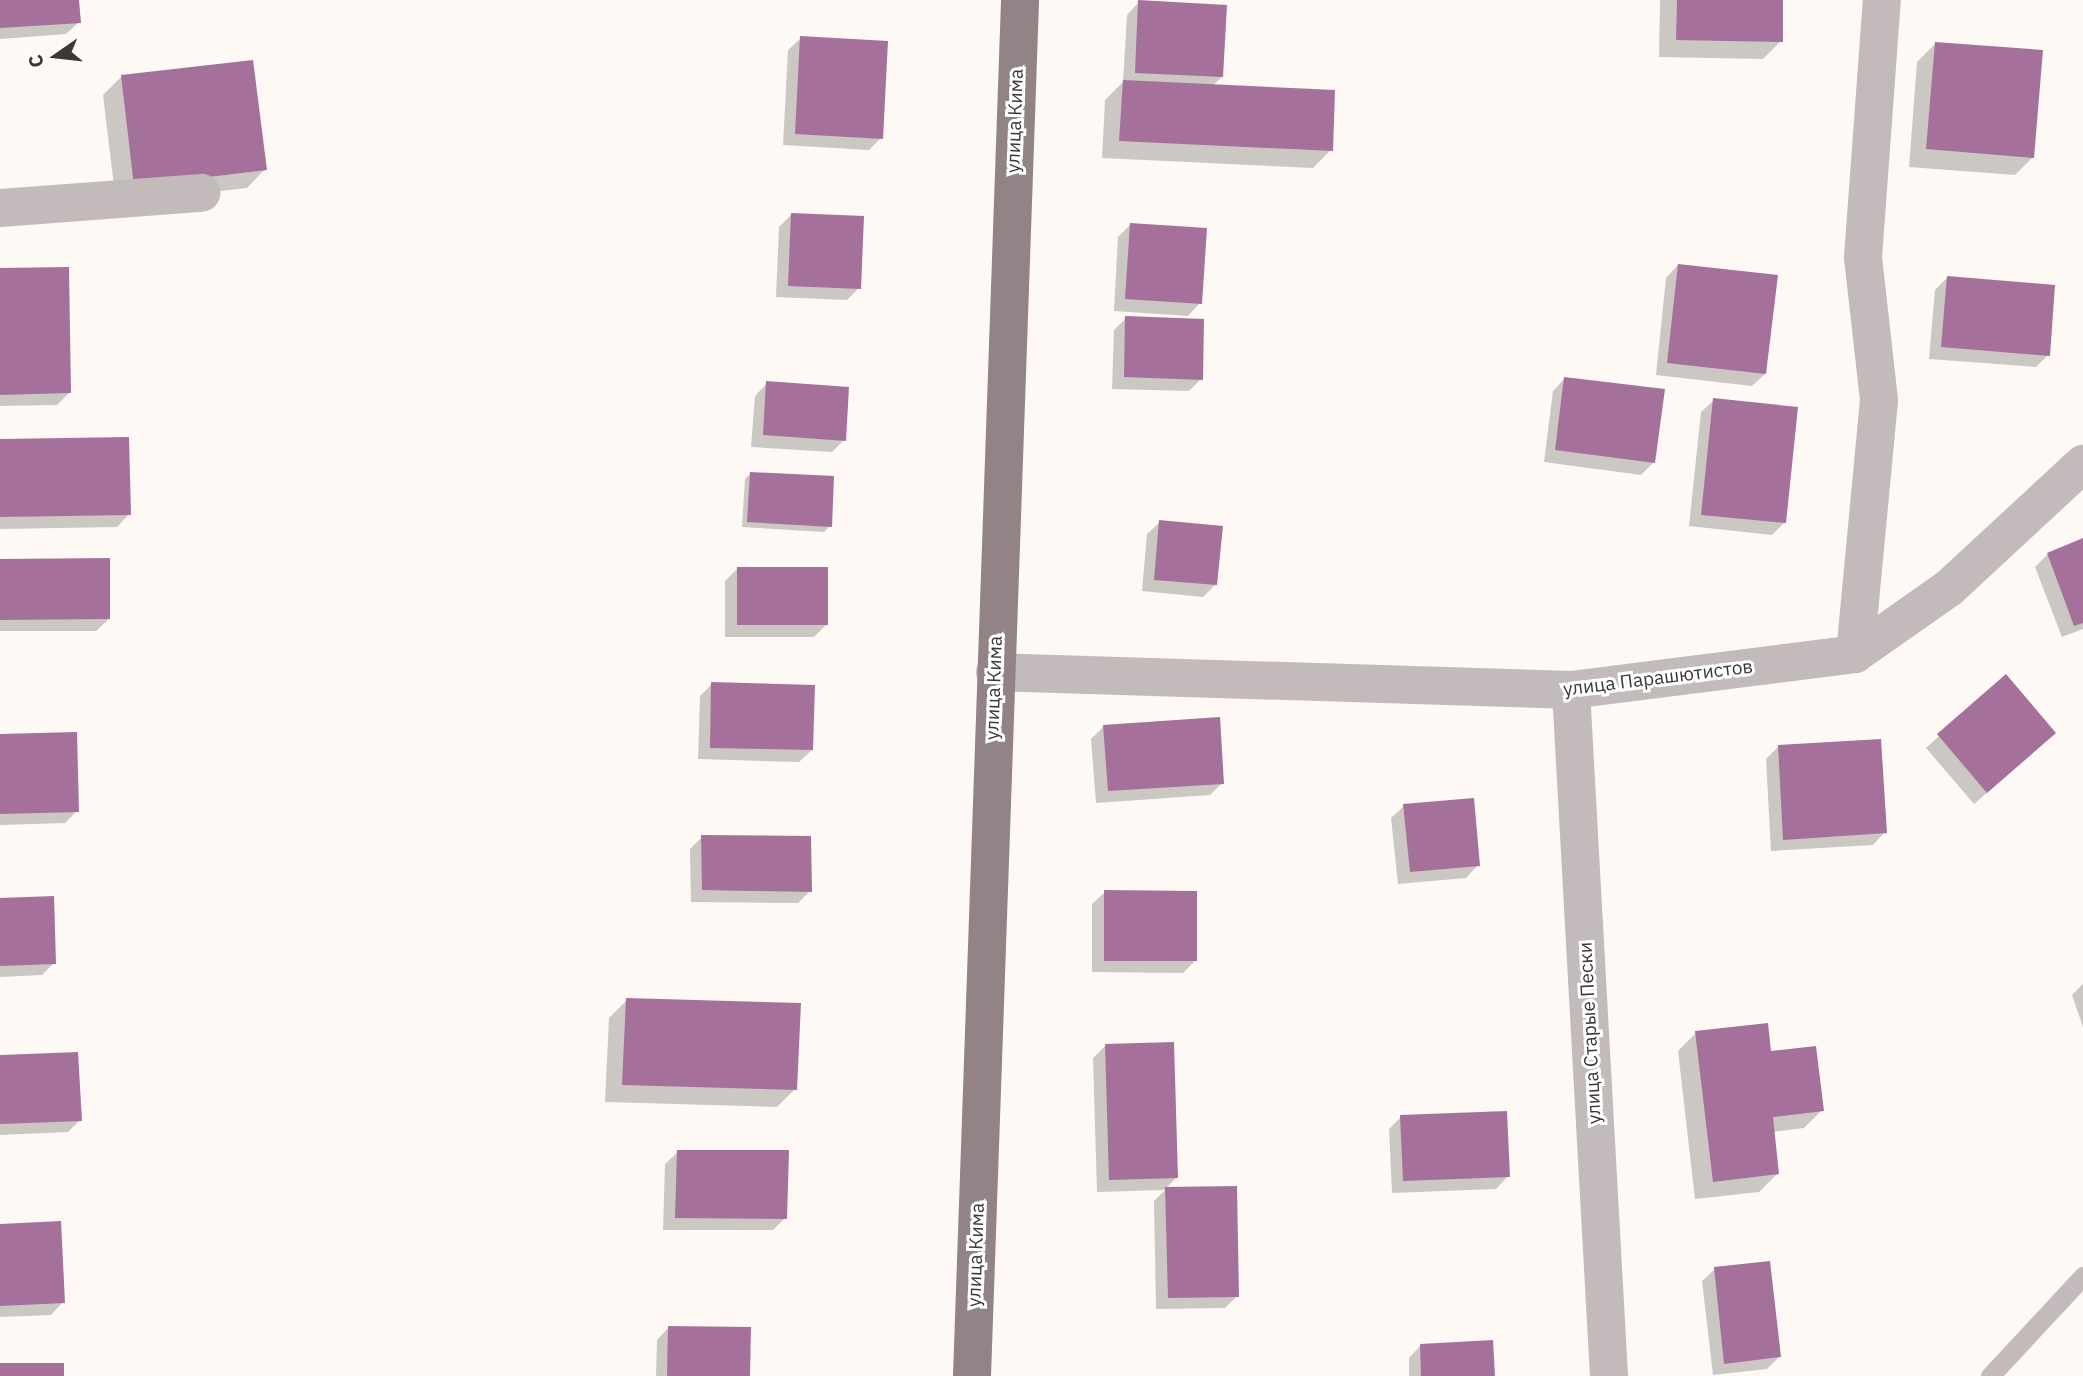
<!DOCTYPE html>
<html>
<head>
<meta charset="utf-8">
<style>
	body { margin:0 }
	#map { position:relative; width:2083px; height:1376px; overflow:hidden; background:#fef9f4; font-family:"IBM Plex Sans",sans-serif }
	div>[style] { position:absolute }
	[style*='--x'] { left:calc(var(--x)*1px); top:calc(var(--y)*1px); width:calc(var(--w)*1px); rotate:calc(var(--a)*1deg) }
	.shadow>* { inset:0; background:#0003 }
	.building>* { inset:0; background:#a5719a }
	.service>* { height:19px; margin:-9.5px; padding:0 9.5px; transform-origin:9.5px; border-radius:9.5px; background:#c2babb }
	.minor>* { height:38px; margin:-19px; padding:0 19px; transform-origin:19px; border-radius:19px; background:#c2babb }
	.primary>* { height:38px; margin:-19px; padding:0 19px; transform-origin:19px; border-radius:19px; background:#928486 }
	span { translate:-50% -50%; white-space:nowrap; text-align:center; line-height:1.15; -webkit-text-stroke:6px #fff; paint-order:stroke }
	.street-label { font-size:19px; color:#3c3833 }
	.north { position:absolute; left:21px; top:21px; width:70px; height:70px; -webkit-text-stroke:5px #fff; paint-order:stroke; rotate:256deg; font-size:19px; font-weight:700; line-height:28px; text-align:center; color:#3c3833 }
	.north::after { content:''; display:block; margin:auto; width:24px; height:32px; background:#3c3833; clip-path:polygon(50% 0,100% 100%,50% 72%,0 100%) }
</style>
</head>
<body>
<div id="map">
	<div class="shadow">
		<div style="clip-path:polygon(0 0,77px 0,79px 22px,66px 34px,0 39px)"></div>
		<div style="clip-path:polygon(1660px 0,1782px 0,1781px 41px,1763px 59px,1659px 57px)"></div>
		<div style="clip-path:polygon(1139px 2px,1222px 77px,1212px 86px,1331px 150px,1313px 168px,1102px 158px,1105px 100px,1123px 82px,1127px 15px)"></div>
		<div style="clip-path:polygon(801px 38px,881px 138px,869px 150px,783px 145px,788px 50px)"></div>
		<div style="clip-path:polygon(1935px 44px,2033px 157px,2015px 175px,1909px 167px,1917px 62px)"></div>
		<div style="clip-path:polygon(121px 77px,265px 169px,247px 188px,116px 203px,103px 95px)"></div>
		<div style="clip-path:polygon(791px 215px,859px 288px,847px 300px,776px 297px,779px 227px)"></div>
		<div style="clip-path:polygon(1130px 225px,1200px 303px,1188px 316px,1114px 311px,1118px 237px)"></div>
		<div style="clip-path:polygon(1678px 265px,1765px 374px,1752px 386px,1656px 375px,1666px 278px)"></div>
		<div style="clip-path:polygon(0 269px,69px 393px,57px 405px,0 406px)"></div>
		<div style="clip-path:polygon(1947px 278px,2048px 355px,2036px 367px,1929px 359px,1935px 290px)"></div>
		<div style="clip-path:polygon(1126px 318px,1201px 379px,1189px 391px,1112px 389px,1114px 330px)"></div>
		<div style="clip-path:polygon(1565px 378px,1653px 463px,1641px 475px,1544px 462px,1553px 391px)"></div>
		<div style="clip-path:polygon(767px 383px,844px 440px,832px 452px,751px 447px,755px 396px)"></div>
		<div style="clip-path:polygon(1714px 400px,1785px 522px,1772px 535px,1689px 526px,1701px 412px)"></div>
		<div style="clip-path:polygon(0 441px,129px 514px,117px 527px,0 529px)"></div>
		<div style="clip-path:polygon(751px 473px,830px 526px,824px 532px,742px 527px,745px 479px)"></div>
		<div style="clip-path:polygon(1160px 522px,1216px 584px,1203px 597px,1142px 591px,1147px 534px)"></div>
		<div style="clip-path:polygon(2083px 540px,2083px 629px,2062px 637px,2035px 567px,2048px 554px)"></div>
		<div style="clip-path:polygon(0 561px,109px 619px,96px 631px,0 631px)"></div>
		<div style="clip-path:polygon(737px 569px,826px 625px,814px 637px,725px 637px,725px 581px)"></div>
		<div style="clip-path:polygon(2006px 676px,2042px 745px,1974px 804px,1926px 748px)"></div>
		<div style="clip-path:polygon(712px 684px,812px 750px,799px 762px,698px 759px,700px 696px)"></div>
		<div style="clip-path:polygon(1104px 726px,1222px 783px,1210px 795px,1096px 803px,1091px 739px)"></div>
		<div style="clip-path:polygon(0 736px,77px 811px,65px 823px,0 825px)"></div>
		<div style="clip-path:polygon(1778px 747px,1885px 832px,1873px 845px,1771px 851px,1766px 759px)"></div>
		<div style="clip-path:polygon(1404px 806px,1478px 865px,1466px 878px,1398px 884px,1391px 818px)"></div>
		<div style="clip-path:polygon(702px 837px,810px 891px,798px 903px,691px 902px,690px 849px)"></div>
		<div style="clip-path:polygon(1105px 892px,1195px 961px,1183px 973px,1092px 972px,1092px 904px)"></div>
		<div style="clip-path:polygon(0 900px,54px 963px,42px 975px,0 977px)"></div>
		<div style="clip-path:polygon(2083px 984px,2083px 1027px,2072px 995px)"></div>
		<div style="clip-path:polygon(627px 1000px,795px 1089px,777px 1107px,605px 1102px,609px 1018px)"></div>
		<div style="clip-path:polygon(1696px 1033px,1770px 1053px,1822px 1110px,1804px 1128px,1773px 1132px,1777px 1174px,1759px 1192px,1695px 1199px,1678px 1051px)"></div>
		<div style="clip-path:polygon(1106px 1045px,1176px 1178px,1165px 1189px,1237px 1296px,1225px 1308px,1156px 1309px,1154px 1201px,1165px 1190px,1097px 1192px,1093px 1058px)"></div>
		<div style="clip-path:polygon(0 1057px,80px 1120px,68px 1132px,0 1135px)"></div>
		<div style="clip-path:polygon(1401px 1117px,1508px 1176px,1496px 1189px,1392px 1193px,1389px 1129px)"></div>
		<div style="clip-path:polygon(678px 1152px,785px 1218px,773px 1230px,663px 1230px,665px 1164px)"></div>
		<div style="clip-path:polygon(0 1226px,63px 1302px,51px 1315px,0 1317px)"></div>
		<div style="clip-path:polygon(1715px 1269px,1779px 1357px,1767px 1369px,1713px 1375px,1702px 1281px)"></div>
		<div style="clip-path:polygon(669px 1327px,748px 1376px,656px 1376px,657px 1340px)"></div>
		<div style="clip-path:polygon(1421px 1345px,1493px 1376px,1409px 1376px,1409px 1358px)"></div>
	</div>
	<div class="building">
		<div style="clip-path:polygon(0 0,79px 0,81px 23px,0 28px)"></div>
		<div style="clip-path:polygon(1138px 0,1227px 5px,1223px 77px,1135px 73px)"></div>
		<div style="clip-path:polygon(1677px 0,1783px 0,1783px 42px,1676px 40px)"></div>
		<div style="clip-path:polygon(800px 36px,888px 41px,883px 139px,795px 134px)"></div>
		<div style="clip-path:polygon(1935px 42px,2043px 50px,2034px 158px,1926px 149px)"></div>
		<div style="clip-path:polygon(253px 60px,267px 170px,134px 186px,121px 75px)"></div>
		<div style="clip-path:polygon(1123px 80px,1335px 90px,1333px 151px,1119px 141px)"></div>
		<div style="clip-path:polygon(791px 213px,864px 216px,861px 289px,788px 286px)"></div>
		<div style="clip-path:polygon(1130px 223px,1207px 228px,1202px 304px,1125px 299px)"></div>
		<div style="clip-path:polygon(1678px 264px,1778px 275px,1766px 374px,1667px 363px)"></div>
		<div style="clip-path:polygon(69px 267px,71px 393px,0 395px,0 268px)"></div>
		<div style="clip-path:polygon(1947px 276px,2055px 285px,2050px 356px,1941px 347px)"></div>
		<div style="clip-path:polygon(1125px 316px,1204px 319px,1203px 380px,1124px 377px)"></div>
		<div style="clip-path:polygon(1564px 377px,1665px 389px,1655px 463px,1555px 450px)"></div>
		<div style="clip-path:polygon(766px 381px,849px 387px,846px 441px,763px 435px)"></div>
		<div style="clip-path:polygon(1713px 398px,1798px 407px,1786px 523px,1701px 515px)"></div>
		<div style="clip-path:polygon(129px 437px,131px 515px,0 517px,0 439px)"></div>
		<div style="clip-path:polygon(750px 472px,834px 476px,832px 527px,747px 522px)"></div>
		<div style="clip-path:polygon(1159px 520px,1223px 526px,1217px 585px,1154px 580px)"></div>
		<div style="clip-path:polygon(2083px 538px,2083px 623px,2074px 626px,2047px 553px)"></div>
		<div style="clip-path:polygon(110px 558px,110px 619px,0 620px,0 559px)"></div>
		<div style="clip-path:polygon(737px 567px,828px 567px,828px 625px,737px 625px)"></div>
		<div style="clip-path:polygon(2006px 674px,2056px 733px,1987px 793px,1937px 734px)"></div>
		<div style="clip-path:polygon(711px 682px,815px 685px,813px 750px,710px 748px)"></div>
		<div style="clip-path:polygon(1220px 717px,1224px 784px,1108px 791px,1103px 725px)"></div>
		<div style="clip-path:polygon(77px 732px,79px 812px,0 814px,0 734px)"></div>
		<div style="clip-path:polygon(1881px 739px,1887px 833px,1783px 840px,1778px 745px)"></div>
		<div style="clip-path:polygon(1474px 798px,1480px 866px,1410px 872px,1403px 804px)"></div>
		<div style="clip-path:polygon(701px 835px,811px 836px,812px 892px,702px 890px)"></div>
		<div style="clip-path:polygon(1104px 890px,1197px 891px,1197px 961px,1104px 961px)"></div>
		<div style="clip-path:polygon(54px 896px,56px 964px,0 966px,0 898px)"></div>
		<div style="clip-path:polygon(626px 998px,801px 1003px,797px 1090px,622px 1085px)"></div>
		<div style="clip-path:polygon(1768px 1023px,1771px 1051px,1816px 1046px,1824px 1111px,1773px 1117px,1779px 1174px,1713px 1182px,1695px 1031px)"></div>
		<div style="clip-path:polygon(1174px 1042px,1178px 1178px,1109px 1180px,1105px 1044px)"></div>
		<div style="clip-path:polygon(78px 1052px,82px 1121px,0 1124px,0 1055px)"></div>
		<div style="clip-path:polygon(1507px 1111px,1510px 1177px,1403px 1181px,1400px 1115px)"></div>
		<div style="clip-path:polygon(677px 1150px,789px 1150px,787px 1219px,675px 1218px)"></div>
		<div style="clip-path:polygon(1237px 1186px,1239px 1297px,1168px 1298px,1165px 1187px)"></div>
		<div style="clip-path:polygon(61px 1221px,65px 1303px,0 1306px,0 1224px)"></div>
		<div style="clip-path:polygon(1770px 1261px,1781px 1357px,1724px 1364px,1714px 1267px)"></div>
		<div style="clip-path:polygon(668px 1326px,751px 1327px,750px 1376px,667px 1376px)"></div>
		<div style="clip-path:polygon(1493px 1340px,1495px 1376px,1421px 1376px,1420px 1344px)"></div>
		<div style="clip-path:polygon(0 1363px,64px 1363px,64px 1376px,0 1376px)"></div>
	</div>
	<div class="service">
		<div style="--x:1990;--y:1376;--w:137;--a:-47.1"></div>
	</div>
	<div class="minor">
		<div style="--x:0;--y:208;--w:202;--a:-4.3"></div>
		<div style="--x:1855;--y:654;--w:255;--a:-84.6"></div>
		<div style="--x:1879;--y:400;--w:144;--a:-96.4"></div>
		<div style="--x:1863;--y:257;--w:258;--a:-85.8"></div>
		<div style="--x:995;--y:672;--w:576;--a:1.79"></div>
		<div style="--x:1571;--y:690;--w:286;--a:-7.2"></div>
		<div style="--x:1855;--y:654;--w:115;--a:-35.1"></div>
		<div style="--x:1949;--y:588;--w:183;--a:-42.8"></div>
		<div style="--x:1571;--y:690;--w:687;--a:86.83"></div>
	</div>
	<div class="primary">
		<div style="--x:972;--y:1376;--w:1377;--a:-88"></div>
	</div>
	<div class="street-label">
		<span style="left:1015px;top:121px;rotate:-88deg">улица Кима</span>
		<span style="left:1658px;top:678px;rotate:-7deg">улица Парашютистов</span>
		<span style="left:994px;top:688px;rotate:-88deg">улица Кима</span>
		<span style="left:1590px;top:1033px;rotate:-93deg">улица Старые Пески</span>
		<span style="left:976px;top:1255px;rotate:-88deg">улица Кима</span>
	</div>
	<div class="north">С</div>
</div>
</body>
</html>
